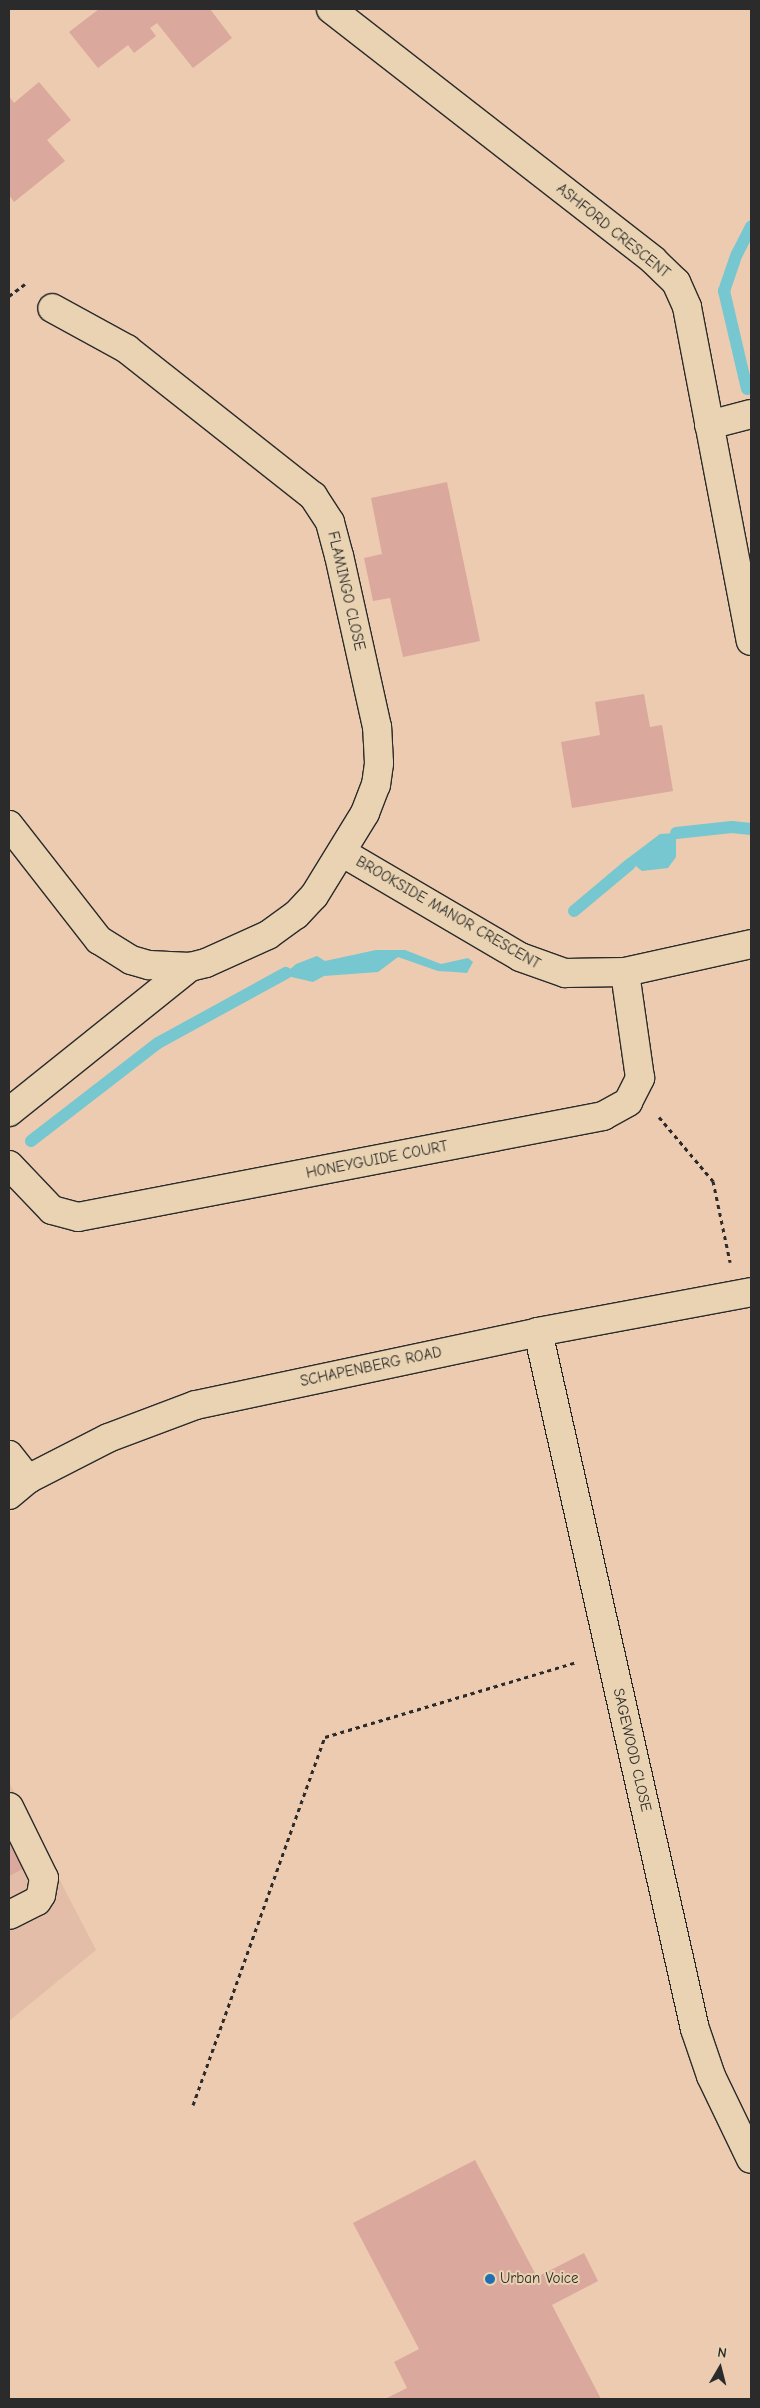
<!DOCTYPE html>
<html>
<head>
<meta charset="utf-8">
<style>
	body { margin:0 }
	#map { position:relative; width:760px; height:2408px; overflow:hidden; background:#eccbb0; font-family:"Comic Neue",sans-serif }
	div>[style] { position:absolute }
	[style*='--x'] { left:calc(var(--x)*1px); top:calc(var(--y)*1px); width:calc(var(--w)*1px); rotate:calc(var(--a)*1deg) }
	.built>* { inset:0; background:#e3bda7 }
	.water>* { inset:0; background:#76c7cf }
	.stream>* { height:12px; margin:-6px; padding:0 6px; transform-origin:6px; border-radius:6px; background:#76c7cf }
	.building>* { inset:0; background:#daa89c }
	.path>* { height:3px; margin-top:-1.5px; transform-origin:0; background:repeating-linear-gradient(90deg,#2b2b2b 0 4px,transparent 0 8px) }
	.roads { filter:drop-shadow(1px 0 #2b2b2b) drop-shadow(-1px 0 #2b2b2b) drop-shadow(0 1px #2b2b2b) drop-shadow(0 -1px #2b2b2b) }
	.minor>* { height:28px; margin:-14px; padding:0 14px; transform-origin:14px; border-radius:14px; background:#e9d3b2 }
	.dots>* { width:14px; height:14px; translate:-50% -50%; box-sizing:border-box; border:2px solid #e9d3b2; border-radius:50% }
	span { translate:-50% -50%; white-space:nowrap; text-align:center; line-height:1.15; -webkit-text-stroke:4px #e9d3b2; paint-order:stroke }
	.street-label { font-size:15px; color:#2b2b2b }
	.poi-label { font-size:15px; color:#2b2b2b }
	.left { translate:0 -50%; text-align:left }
	.frame { position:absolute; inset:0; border:10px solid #2b2b2b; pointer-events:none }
	.north { position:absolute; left:695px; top:2343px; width:50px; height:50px; -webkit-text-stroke:4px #e9d3b2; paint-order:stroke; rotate:8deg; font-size:14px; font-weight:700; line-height:20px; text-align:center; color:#2b2b2b }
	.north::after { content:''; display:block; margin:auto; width:18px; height:22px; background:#2b2b2b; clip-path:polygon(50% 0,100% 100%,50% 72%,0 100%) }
</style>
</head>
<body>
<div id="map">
	<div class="built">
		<div style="clip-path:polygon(9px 1782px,96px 1950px,9px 2021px)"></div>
	</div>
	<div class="water">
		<div style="clip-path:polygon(676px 833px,676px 857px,668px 868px,642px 871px,627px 859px,660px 834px)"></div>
		<div style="clip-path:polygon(376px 950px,405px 950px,441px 964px,468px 958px,473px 962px,467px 973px,455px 972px,438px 971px,398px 957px,378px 972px,324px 976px,313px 982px,287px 976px,286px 973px,296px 964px,317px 956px,325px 961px)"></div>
	</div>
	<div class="stream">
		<div style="--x:747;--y:389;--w:101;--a:-103.2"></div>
		<div style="--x:724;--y:291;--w:39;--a:-71"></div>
		<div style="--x:737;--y:254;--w:31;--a:-63"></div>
		<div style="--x:676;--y:833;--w:56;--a:-6.1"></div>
		<div style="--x:732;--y:827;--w:19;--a:6"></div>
		<div style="--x:574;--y:911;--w:73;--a:-40"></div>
		<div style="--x:31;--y:1141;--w:160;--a:-37.7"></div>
		<div style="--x:158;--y:1043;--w:146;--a:-28.7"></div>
	</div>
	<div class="building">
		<div style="clip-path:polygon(99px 9px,210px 9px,232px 38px,193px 68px,157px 23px,150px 28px,156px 36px,134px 53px,128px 45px,98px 68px,69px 32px)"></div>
		<div style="clip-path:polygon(39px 82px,71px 120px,47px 140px,65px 161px,14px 202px,9px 195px,9px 96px,14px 103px)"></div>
		<div style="clip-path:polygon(447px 482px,480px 641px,403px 657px,390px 598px,373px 601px,364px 558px,382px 554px,371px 498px)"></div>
		<div style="clip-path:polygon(644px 694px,650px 727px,662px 725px,673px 791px,572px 808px,561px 742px,600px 735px,595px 702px)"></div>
		<div style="clip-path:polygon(9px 1842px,23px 1869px,9px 1876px)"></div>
		<div style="clip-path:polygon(475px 2160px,537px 2277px,584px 2253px,598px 2281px,552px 2305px,601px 2399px,385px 2399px,407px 2388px,394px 2362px,419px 2349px,353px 2223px)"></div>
	</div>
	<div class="path">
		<div style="--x:9;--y:296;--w:20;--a:-37"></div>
		<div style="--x:659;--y:1117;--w:84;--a:49.8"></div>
		<div style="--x:713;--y:1181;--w:83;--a:78.1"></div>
		<div style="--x:193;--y:2105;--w:391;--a:-70.3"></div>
		<div style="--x:325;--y:1737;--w:263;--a:-16.6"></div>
	</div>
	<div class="roads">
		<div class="minor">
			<div style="--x:331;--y:9;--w:408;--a:37.9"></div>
			<div style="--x:653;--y:260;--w:32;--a:44"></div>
			<div style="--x:676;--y:282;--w:27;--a:66"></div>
			<div style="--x:687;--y:307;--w:340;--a:79.2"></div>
			<div style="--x:709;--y:425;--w:43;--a:-14.7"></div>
			<div style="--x:9;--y:825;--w:146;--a:52"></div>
			<div style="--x:99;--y:940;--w:38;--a:32"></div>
			<div style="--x:131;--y:960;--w:19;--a:16"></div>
			<div style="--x:149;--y:965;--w:41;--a:2.8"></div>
			<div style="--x:190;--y:967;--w:16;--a:-14"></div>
			<div style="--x:206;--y:963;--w:68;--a:-24.3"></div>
			<div style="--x:268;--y:935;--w:34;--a:-36"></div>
			<div style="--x:296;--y:915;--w:26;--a:-47"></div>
			<div style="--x:314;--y:896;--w:97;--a:-58.4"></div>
			<div style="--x:365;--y:813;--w:30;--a:-69"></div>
			<div style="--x:376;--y:785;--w:22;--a:-82"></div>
			<div style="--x:379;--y:763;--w:36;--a:-93"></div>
			<div style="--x:377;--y:727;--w:175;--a:-102.5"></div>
			<div style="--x:339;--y:556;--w:35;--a:-105"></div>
			<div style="--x:330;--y:522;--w:31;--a:-123"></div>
			<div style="--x:313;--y:496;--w:237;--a:-141.7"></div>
			<div style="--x:127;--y:349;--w:85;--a:-151.3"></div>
			<div style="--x:343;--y:853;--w:205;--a:30.4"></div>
			<div style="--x:520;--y:957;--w:48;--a:19.6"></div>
			<div style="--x:565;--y:973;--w:60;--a:-1"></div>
			<div style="--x:625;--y:972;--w:129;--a:-12.5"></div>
			<div style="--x:9;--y:1112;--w:232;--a:-38.7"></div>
			<div style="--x:9;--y:1165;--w:62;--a:46.3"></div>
			<div style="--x:52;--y:1210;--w:27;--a:15"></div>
			<div style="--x:78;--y:1217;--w:535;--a:-10.89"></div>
			<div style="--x:603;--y:1116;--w:29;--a:-29"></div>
			<div style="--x:628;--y:1102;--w:27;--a:-63"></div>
			<div style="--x:640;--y:1078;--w:107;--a:-98.1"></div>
			<div style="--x:538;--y:1332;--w:714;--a:77.31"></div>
			<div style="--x:695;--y:2029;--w:50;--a:71.2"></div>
			<div style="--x:711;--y:2076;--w:92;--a:64.3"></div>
			<div style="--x:9;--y:1455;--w:31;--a:52"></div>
			<div style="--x:9;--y:1495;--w:25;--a:-40"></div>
			<div style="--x:28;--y:1479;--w:90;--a:-27.1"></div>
			<div style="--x:108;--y:1438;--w:94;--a:-20.6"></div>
			<div style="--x:196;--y:1405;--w:350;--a:-12"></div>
			<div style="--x:538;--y:1332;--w:217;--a:-10.6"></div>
			<div style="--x:9;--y:1807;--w:79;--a:63.8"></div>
			<div style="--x:44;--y:1878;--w:17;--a:100"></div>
			<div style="--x:41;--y:1895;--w:7;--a:124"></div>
			<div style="--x:37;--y:1901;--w:30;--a:153"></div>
		</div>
	</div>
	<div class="dots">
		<div style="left:490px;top:2279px;background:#1f6fb2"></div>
	</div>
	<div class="street-label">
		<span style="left:613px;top:231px;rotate:39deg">ASHFORD CRESCENT</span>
		<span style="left:346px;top:591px;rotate:77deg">FLAMINGO CLOSE</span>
		<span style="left:448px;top:913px;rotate:30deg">BROOKSIDE MANOR CRESCENT</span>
		<span style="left:377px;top:1160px;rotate:-11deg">HONEYGUIDE COURT</span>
		<span style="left:371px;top:1367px;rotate:-12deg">SCHAPENBERG ROAD</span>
		<span style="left:632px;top:1750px;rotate:77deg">SAGEWOOD CLOSE</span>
	</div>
	<div class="poi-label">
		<span class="left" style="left:500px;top:2279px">Urban Voice</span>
	</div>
	<div class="frame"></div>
	<div class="north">N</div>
</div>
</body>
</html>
